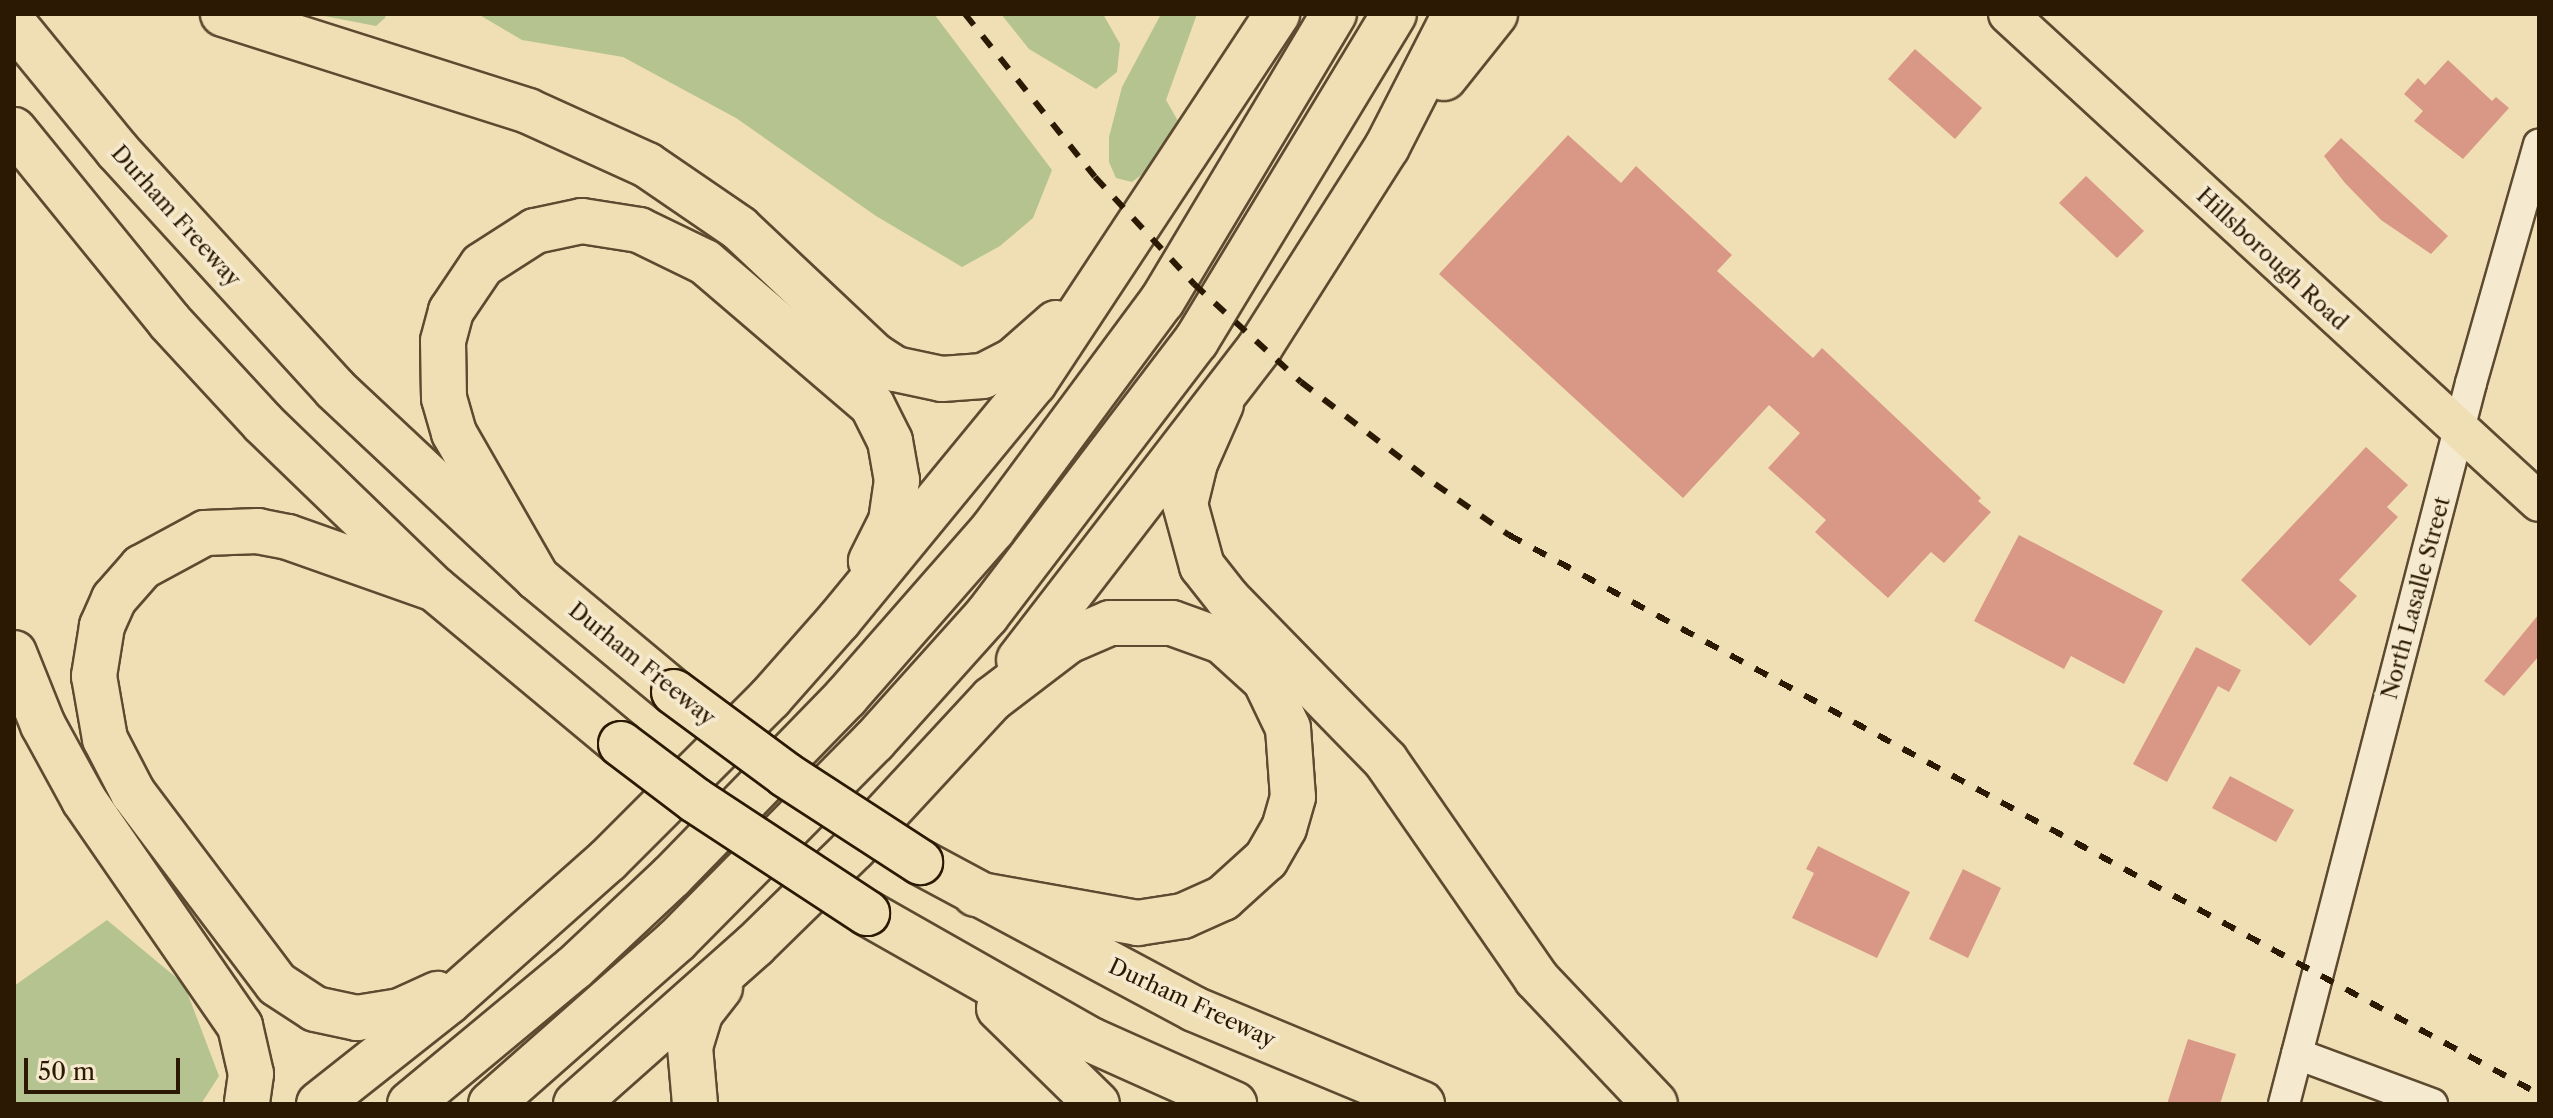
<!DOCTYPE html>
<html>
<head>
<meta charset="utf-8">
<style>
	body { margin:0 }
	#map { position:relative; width:2553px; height:1118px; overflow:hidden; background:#f0dfb5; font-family:"Libre Caslon Text",serif }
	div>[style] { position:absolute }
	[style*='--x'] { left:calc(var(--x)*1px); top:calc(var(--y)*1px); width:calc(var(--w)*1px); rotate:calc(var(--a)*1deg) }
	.green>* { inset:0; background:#b5c391 }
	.building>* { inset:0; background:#d99885 }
	.roads { filter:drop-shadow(2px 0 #5d4a30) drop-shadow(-2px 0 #5d4a30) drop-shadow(0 2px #5d4a30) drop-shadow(0 -2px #5d4a30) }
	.minor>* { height:30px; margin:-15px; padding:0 15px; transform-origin:15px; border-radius:15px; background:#f5eacf }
	.major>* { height:38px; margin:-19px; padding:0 19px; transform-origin:19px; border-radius:19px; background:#f0dfb5 }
	.highway>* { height:44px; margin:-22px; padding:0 22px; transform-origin:22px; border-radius:22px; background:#f0dfb5 }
	.rail>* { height:6px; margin-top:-3px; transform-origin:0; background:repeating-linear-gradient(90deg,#2c1903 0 14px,transparent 0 28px) }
	.bridges { filter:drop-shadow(2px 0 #2c1903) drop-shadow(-2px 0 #2c1903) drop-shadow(0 2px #2c1903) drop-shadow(0 -2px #2c1903) }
	.highway-bridge>* { height:44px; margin:-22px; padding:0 22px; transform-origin:22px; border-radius:22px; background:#f0dfb5 }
	span { translate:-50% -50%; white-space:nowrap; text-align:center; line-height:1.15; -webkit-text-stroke:7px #f5eacf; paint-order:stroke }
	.street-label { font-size:22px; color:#2c1903 }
	.frame { position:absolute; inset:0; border:16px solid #2c1903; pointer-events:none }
	.scale { position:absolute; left:24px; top:1058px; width:156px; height:36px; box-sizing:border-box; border:4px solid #2c1903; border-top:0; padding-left:10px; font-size:24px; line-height:28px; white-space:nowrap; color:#2c1903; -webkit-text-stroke:6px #f5eacf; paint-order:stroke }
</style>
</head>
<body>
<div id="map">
	<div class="green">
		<div style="clip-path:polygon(314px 14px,381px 14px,386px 17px,376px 26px)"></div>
		<div style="clip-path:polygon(478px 14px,934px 14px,1052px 170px,1033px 218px,1000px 246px,962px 267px,876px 216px,736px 118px,623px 57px,522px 40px)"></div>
		<div style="clip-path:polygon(1001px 14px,1103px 14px,1120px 44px,1117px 72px,1096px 89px,1029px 49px)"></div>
		<div style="clip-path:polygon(1161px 14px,1197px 14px,1166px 100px,1178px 121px,1156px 164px,1132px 182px,1116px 178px,1109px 162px,1109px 137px,1122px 87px)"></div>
		<div style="clip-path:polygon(107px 920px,184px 984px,219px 1076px,201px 1104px,14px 1104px,14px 986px)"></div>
	</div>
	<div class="building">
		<div style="clip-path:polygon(1915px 49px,1982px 108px,1955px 139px,1888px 79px)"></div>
		<div style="clip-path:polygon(2448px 60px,2492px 101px,2496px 97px,2509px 108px,2463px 159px,2414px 121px,2423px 111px,2404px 94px,2418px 78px,2425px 85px)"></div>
		<div style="clip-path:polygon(1568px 135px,1621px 183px,1636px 166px,1732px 255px,1717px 271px,1813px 358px,1822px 348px,1981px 498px,1978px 501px,1991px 512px,1944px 563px,1931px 552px,1888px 598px,1815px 532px,1826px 520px,1768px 468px,1800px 433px,1769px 405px,1683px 498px,1439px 274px)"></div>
		<div style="clip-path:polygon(2341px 138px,2448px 236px,2431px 254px,2381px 220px,2345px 183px,2324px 156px)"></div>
		<div style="clip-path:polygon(2086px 176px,2144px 231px,2117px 258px,2059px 203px)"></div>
		<div style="clip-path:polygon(2366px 447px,2408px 485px,2387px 507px,2398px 517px,2339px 580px,2357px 596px,2310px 646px,2241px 580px)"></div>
		<div style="clip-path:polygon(2019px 535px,2163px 611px,2124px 684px,2071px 656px,2064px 669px,1974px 621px)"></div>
		<div style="clip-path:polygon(2539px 614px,2539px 656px,2504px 696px,2484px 681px)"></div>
		<div style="clip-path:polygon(2196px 647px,2241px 670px,2229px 692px,2218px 686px,2167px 782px,2133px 764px)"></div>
		<div style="clip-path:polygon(2230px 776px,2294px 810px,2276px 842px,2212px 808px)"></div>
		<div style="clip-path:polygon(1818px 846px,1910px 892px,1877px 958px,1792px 918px,1814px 873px,1806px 869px)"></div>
		<div style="clip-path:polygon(1963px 869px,2001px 888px,1968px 958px,1929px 939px)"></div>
		<div style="clip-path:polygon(2188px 1039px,2236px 1054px,2220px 1104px,2167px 1104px)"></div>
	</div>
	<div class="roads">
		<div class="minor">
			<div style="--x:2297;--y:1054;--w:144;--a:20.3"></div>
			<div style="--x:2284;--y:1104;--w:745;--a:-75.46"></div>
			<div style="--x:2471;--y:383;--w:248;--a:-74.1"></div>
		</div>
		<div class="major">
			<div style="--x:2008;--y:14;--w:721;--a:42.58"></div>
		</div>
		<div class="highway">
			<div style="--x:223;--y:14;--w:320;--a:17.6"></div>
			<div style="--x:528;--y:111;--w:131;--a:24.4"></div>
			<div style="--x:647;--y:165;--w:112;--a:34.4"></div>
			<div style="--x:739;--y:228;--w:187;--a:43.3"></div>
			<div style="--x:875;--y:356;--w:24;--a:33"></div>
			<div style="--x:895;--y:369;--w:48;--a:12"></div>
			<div style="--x:942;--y:379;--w:41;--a:-4.2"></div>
			<div style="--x:983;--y:376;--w:35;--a:-27"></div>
			<div style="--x:1014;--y:360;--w:56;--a:-41.4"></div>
			<div style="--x:14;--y:24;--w:163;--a:50.7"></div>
			<div style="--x:117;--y:150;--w:323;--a:47.6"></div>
			<div style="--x:335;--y:389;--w:277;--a:43.1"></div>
			<div style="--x:537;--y:578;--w:178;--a:39.8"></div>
			<div style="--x:1444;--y:78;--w:82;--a:-51.4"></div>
			<div style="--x:14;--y:130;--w:246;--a:50.9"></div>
			<div style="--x:169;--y:321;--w:139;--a:47.3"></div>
			<div style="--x:263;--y:423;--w:239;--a:44"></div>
			<div style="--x:435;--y:589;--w:242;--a:39.8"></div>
			<div style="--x:1221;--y:404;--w:64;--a:113.8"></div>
			<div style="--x:1195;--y:463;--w:42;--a:103.7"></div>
			<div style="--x:1185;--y:504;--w:64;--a:74.7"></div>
			<div style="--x:1202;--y:566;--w:42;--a:51.8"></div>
			<div style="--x:1228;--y:599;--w:226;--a:45.7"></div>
			<div style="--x:1386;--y:761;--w:264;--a:55.3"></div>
			<div style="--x:1536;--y:978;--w:173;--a:46.6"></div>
			<div style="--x:537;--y:578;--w:167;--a:-119.8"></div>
			<div style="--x:454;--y:433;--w:36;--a:-106"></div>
			<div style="--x:444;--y:398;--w:57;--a:-91"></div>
			<div style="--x:443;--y:341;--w:31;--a:-75"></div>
			<div style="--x:451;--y:311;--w:55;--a:-56"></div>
			<div style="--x:482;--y:265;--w:63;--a:-32.7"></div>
			<div style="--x:535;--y:231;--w:48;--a:-12"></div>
			<div style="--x:582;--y:221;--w:58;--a:9"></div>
			<div style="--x:639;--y:230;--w:73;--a:25.9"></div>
			<div style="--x:705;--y:262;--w:220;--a:40.6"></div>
			<div style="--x:872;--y:405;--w:40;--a:63.4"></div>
			<div style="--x:890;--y:441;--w:40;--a:80"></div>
			<div style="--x:897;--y:480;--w:41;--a:98.3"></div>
			<div style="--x:891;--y:521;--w:45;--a:116.6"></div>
			<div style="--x:435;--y:589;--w:156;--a:-160.5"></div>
			<div style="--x:288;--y:537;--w:31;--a:-169"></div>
			<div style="--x:258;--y:531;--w:53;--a:177.8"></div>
			<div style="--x:205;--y:533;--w:72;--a:151.6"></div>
			<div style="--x:142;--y:567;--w:43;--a:131.2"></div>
			<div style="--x:114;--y:599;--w:30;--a:114"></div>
			<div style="--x:102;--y:626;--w:51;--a:99.1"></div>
			<div style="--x:94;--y:676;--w:64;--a:80.1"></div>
			<div style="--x:105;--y:739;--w:61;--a:62.6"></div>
			<div style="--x:133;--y:793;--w:239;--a:53"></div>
			<div style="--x:277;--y:984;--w:45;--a:33.3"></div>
			<div style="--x:315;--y:1009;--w:43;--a:12.1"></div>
			<div style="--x:357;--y:1018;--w:44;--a:-9.2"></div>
			<div style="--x:400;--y:1011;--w:41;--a:-24.7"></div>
			<div style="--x:14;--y:653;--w:78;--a:68.1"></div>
			<div style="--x:43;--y:725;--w:85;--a:61.3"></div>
			<div style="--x:84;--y:800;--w:275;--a:55.4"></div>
			<div style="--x:240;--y:1026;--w:49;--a:77.1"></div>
			<div style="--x:251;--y:1074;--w:30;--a:98"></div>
			<div style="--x:1019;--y:660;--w:395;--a:-52.4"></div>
			<div style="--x:1260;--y:347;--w:237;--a:-57.6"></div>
			<div style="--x:1387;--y:147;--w:149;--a:-62.9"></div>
			<div style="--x:920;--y:862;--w:311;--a:28.2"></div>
			<div style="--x:1194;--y:1009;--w:247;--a:22.6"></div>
			<div style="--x:867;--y:913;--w:257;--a:29.6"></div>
			<div style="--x:1091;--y:1040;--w:157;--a:24.1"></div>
			<div style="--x:999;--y:1008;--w:137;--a:44.4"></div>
			<div style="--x:319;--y:1104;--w:164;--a:-38.3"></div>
			<div style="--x:448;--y:1002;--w:214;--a:-41.6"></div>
			<div style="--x:608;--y:860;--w:229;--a:-45"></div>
			<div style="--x:770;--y:698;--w:104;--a:-48.5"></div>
			<div style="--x:839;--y:620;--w:307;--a:-50.6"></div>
			<div style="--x:1034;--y:383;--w:442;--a:-56.6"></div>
			<div style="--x:410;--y:1104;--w:213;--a:-39.7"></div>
			<div style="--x:574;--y:968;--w:134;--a:-43.2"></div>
			<div style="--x:672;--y:876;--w:250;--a:-45.8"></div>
			<div style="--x:846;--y:697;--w:223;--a:-48.8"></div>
			<div style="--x:993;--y:529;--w:284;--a:-53.5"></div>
			<div style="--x:1162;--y:301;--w:335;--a:-59.1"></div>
			<div style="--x:491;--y:1104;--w:248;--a:-41.4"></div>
			<div style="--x:677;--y:940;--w:280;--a:-45.3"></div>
			<div style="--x:874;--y:741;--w:169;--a:-48.1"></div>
			<div style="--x:987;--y:615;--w:345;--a:-52.7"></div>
			<div style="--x:1196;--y:341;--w:382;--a:-58.8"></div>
			<div style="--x:576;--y:1104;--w:239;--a:-41.6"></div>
			<div style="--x:755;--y:945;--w:139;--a:-44.4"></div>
			<div style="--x:854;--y:848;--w:203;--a:-47.2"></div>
			<div style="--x:992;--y:699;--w:96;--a:-37.3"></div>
			<div style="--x:1068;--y:641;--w:46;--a:-23.2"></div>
			<div style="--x:1110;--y:623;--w:62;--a:0"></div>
			<div style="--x:1172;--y:623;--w:53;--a:19.8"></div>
			<div style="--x:1222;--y:641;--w:58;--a:42.2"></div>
			<div style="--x:1265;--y:680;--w:53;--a:64.4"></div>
			<div style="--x:1288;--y:728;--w:69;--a:85.9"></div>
			<div style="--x:1293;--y:797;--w:32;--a:106"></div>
			<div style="--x:1284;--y:828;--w:36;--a:120"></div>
			<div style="--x:1266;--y:859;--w:58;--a:137.8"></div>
			<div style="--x:1223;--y:898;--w:44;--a:155.8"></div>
			<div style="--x:1183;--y:916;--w:46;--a:171.2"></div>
			<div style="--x:1138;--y:923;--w:165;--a:-169.9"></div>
			<div style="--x:695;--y:1104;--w:57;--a:-95"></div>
			<div style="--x:690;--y:1047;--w:37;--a:-73"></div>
			<div style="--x:701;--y:1012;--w:31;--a:-52"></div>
		</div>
	</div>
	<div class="rail">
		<div style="--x:965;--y:14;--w:208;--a:51.4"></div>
		<div style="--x:1095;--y:177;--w:146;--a:47.2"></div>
		<div style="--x:1194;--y:284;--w:145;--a:42.5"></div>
		<div style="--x:1301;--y:382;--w:168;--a:37.3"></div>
		<div style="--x:1435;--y:484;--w:90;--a:34.6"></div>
		<div style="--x:1509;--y:535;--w:1172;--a:28.49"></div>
	</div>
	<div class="bridges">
		<div class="highway-bridge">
			<div style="--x:674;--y:692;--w:139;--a:36.5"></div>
			<div style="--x:786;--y:775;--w:160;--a:33"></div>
			<div style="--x:621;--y:744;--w:93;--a:37.1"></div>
			<div style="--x:695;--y:800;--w:206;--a:33.3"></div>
		</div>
	</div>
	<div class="street-label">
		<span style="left:176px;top:216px;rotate:48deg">Durham Freeway</span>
		<span style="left:2272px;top:259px;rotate:43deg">Hillsborough Road</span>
		<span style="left:2416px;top:598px;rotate:-75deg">North Lasalle Street</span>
		<span style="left:642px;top:664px;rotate:39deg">Durham Freeway</span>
		<span style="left:1192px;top:1003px;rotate:25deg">Durham Freeway</span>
	</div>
	<div class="frame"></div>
	<div class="scale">50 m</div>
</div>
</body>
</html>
